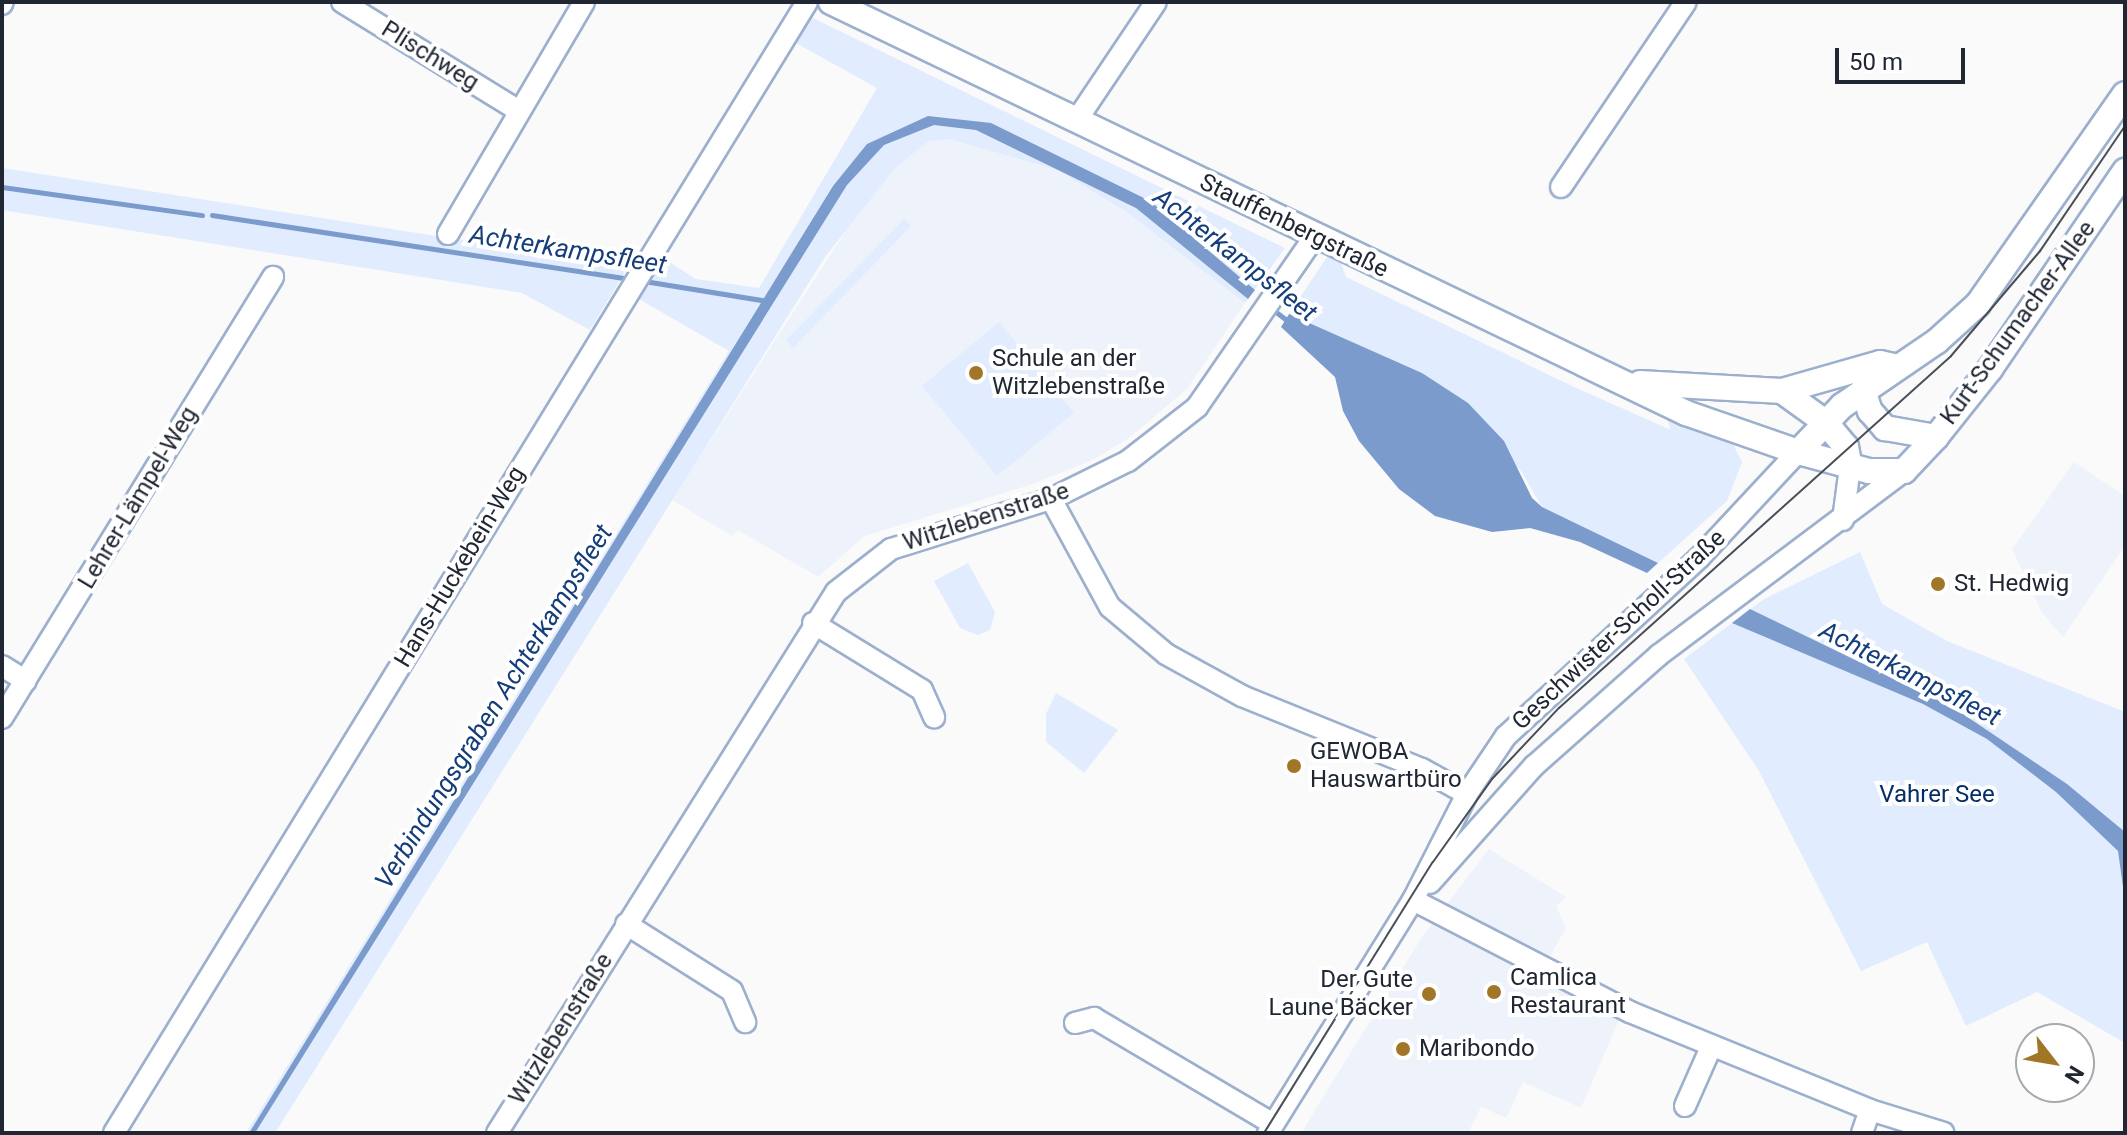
<!DOCTYPE html>
<html>
<head>
<meta charset="utf-8">
<style>
	body { margin:0 }
	#map { position:relative; width:2127px; height:1135px; overflow:hidden; background:#fafafa; font-family:Roboto,sans-serif }
	div>[style] { position:absolute }
	[style*='--x'] { left:calc(var(--x)*1px); top:calc(var(--y)*1px); width:calc(var(--w)*1px); rotate:calc(var(--a)*1deg) }
	.built>* { inset:0; background:#eef3fb }
	.green>* { inset:0; background:#e1ecfe }
	.water>* { inset:0; background:#7b9bcd }
	.stream>* { height:5px; margin:-2.5px; padding:0 2.5px; transform-origin:2.5px; border-radius:2.5px; background:#7b9bcd }
	.roads { filter:drop-shadow(2px 0 #9cb0ce) drop-shadow(-2px 0 #9cb0ce) drop-shadow(0 2px #9cb0ce) drop-shadow(0 -2px #9cb0ce) }
	.minor>* { height:20px; margin:-10px; padding:0 10px; transform-origin:10px; border-radius:10px; background:#fff }
	.tertiary>* { height:24px; margin:-12px; padding:0 12px; transform-origin:12px; border-radius:12px; background:#fff }
	.tram>* { height:2px; margin:-1px; padding:0 1px; transform-origin:1px; border-radius:1px; background:#494f58 }
	.dots>* { width:22px; height:22px; translate:-50% -50%; box-sizing:border-box; border:4px solid #fff; border-radius:50% }
	span { translate:-50% -50%; white-space:nowrap; text-align:center; line-height:1.15; -webkit-text-stroke:8px #fff; paint-order:stroke }
	.street-label { font-size:24px; color:#202733 }
	.poi-label { font-size:24px; color:#202733 }
	.left { translate:0 -50%; text-align:left }
	.right { translate:-100% -50%; text-align:right }
	.park-label { font-size:24px; color:#042e69 }
	.water-label { font-size:26px; color:#143d79; font-style:italic }
	.frame { position:absolute; inset:0; border:4px solid #202733; pointer-events:none }
	.north { position:absolute; left:2015px; top:1023px; width:80px; height:80px; box-sizing:border-box; background:#fff; border:2px solid #a6a9ad; border-radius:50%; rotate:121deg; font-size:22px; font-weight:700; line-height:32px; text-align:center; color:#202733 }
	.north::after { content:''; display:block; margin:auto; width:28px; height:36px; background:#a27627; clip-path:polygon(50% 0,100% 100%,50% 72%,0 100%) }
	.scale { position:absolute; left:1835px; top:48px; width:130px; height:36px; box-sizing:border-box; border:4px solid #202733; border-top:0; padding-left:10px; font-size:24px; line-height:28px; white-space:nowrap; color:#202733; -webkit-text-stroke:6px #fff; paint-order:stroke }
</style>
</head>
<body>
<div id="map">
	<div class="built">
		<div style="clip-path:polygon(949px 139px,1057px 170px,1125px 211px,1245px 303px,1187px 389px,1129px 438px,1091px 461px,1030px 485px,865px 536px,818px 577px,738px 530px,732px 536px,672px 500px,865px 201px,895px 168px,929px 141px)"></div>
		<div style="clip-path:polygon(2074px 462px,2125px 496px,2125px 546px,2063px 637px,2042px 613px,2012px 549px)"></div>
		<div style="clip-path:polygon(1489px 849px,1566px 897px,1556px 906px,1566px 928px,1542px 970px,1624px 1009px,1581px 1108px,1523px 1082px,1506px 1118px,1481px 1107px,1468px 1133px,1301px 1133px,1422px 937px)"></div>
	</div>
	<div class="green">
		<div style="clip-path:polygon(811px 17px,1285px 248px,1245px 303px,1125px 211px,1057px 170px,949px 139px,929px 141px,895px 168px,825px 257px,275px 1133px,246px 1133px,729px 351px,637px 298px,663px 258px,696px 279px,759px 288px,877px 88px,796px 43px)"></div>
		<div style="clip-path:polygon(2px 168px,609px 263px,625px 272px,590px 330px,522px 293px,2px 210px)"></div>
		<div style="clip-path:polygon(904px 219px,911px 226px,793px 348px,786px 340px)"></div>
		<div style="clip-path:polygon(1329px 254px,1340px 260px,1346px 277px,1574px 387px,1671px 430px,1665px 415px,1731px 440px,1742px 462px,1727px 501px,1658px 563px,1542px 507px,1521px 471px,1422px 373px,1289px 314px)"></div>
		<div style="clip-path:polygon(999px 322px,1074px 413px,997px 476px,922px 386px)"></div>
		<div style="clip-path:polygon(1860px 552px,1882px 604px,1947px 641px,2125px 712px,2125px 1043px,2037px 992px,1966px 1026px,1927px 942px,1861px 971px,1759px 771px,1684px 659px,1764px 599px)"></div>
		<div style="clip-path:polygon(968px 563px,995px 612px,990px 630px,978px 635px,960px 628px,934px 581px)"></div>
		<div style="clip-path:polygon(1056px 693px,1118px 730px,1084px 773px,1046px 742px,1046px 714px)"></div>
	</div>
	<div class="water">
		<div style="clip-path:polygon(928px 116px,991px 123px,1150px 201px,1255px 290px,1248px 299px,1136px 208px,976px 130px,934px 125px,884px 145px,847px 185px,255px 1133px,249px 1133px,833px 186px,867px 144px)"></div>
		<div style="clip-path:polygon(1289px 314px,1422px 373px,1468px 403px,1504px 441px,1532px 498px,1542px 507px,1658px 563px,1647px 573px,1580px 542px,1530px 528px,1492px 532px,1435px 516px,1399px 489px,1359px 441px,1343px 411px,1335px 377px,1281px 327px)"></div>
		<div style="clip-path:polygon(1750px 609px,1954px 708px,2067px 784px,2125px 832px,2125px 901px,2118px 851px,2056px 792px,1987px 739px,1923px 704px,1732px 623px)"></div>
	</div>
	<div class="stream">
		<div style="--x:2;--y:187;--w:202;--a:8"></div>
		<div style="--x:212;--y:215;--w:423;--a:8.7"></div>
		<div style="--x:644;--y:281;--w:126;--a:9.2"></div>
		<div style="--x:1272;--y:309;--w:21;--a:37"></div>
	</div>
	<div class="roads">
		<div class="minor">
			<div style="--x:342;--y:2;--w:208;--a:31.6"></div>
			<div style="--x:2;--y:4;--w:2;--a:-63"></div>
			<div style="--x:1076;--y:121;--w:143;--a:-56.1"></div>
			<div style="--x:1561;--y:187;--w:223;--a:-56"></div>
			<div style="--x:448;--y:234;--w:269;--a:-59.6"></div>
			<div style="--x:1051;--y:499;--w:123;--a:61.4"></div>
			<div style="--x:1110;--y:607;--w:73;--a:40"></div>
			<div style="--x:1166;--y:654;--w:87;--a:28.9"></div>
			<div style="--x:1242;--y:696;--w:194;--a:22.1"></div>
			<div style="--x:1422;--y:769;--w:51;--a:29.1"></div>
			<div style="--x:1843;--y:520;--w:53;--a:-82.5"></div>
			<div style="--x:813;--y:623;--w:128;--a:31.6"></div>
			<div style="--x:922;--y:690;--w:30;--a:66"></div>
			<div style="--x:2;--y:666;--w:28;--a:32"></div>
			<div style="--x:2;--y:718;--w:518;--a:-58.43"></div>
			<div style="--x:1430;--y:883;--w:157;--a:-48.4"></div>
			<div style="--x:1534;--y:766;--w:167;--a:-41.6"></div>
			<div style="--x:1659;--y:655;--w:306;--a:-36.9"></div>
			<div style="--x:1413;--y:900;--w:244;--a:27.3"></div>
			<div style="--x:1630;--y:1012;--w:259;--a:22.2"></div>
			<div style="--x:1870;--y:1110;--w:77;--a:17.3"></div>
			<div style="--x:626;--y:924;--w:125;--a:32.3"></div>
			<div style="--x:732;--y:991;--w:34;--a:67"></div>
			<div style="--x:1075;--y:1023;--w:20;--a:-15"></div>
			<div style="--x:1094;--y:1018;--w:208;--a:30.6"></div>
			<div style="--x:1685;--y:1106;--w:64;--a:-66.2"></div>
			<div style="--x:114;--y:1133;--w:1326;--a:-58.5"></div>
			<div style="--x:497;--y:1133;--w:638;--a:-57.93"></div>
			<div style="--x:836;--y:592;--w:70;--a:-38"></div>
			<div style="--x:891;--y:549;--w:168;--a:-17.4"></div>
			<div style="--x:1051;--y:499;--w:86;--a:-26.3"></div>
			<div style="--x:1128;--y:461;--w:88;--a:-38"></div>
			<div style="--x:1197;--y:407;--w:208;--a:-55.4"></div>
			<div style="--x:1268;--y:1133;--w:274;--a:-58.1"></div>
			<div style="--x:1413;--y:900;--w:119;--a:-63"></div>
			<div style="--x:1467;--y:794;--w:70;--a:-56.1"></div>
			<div style="--x:1506;--y:736;--w:263;--a:-42.7"></div>
			<div style="--x:1699;--y:558;--w:145;--a:-47"></div>
			<div style="--x:1862;--y:1133;--w:24;--a:-71"></div>
		</div>
		<div class="tertiary">
			<div style="--x:831;--y:2;--w:949;--a:25.67"></div>
			<div style="--x:1686;--y:413;--w:119;--a:19.2"></div>
			<div style="--x:1798;--y:452;--w:73;--a:15"></div>
			<div style="--x:1869;--y:471;--w:35;--a:0"></div>
			<div style="--x:1904;--y:471;--w:47;--a:-46.7"></div>
			<div style="--x:1936;--y:437;--w:87;--a:-51.5"></div>
			<div style="--x:1990;--y:369;--w:240;--a:-55.7"></div>
			<div style="--x:1640;--y:383;--w:142;--a:3.2"></div>
			<div style="--x:1782;--y:391;--w:102;--a:-15.9"></div>
			<div style="--x:1880;--y:363;--w:14;--a:12"></div>
			<div style="--x:1863;--y:390;--w:22;--a:72"></div>
			<div style="--x:1870;--y:411;--w:23;--a:49"></div>
			<div style="--x:1885;--y:428;--w:52;--a:10"></div>
			<div style="--x:1782;--y:391;--w:53;--a:35.8"></div>
			<div style="--x:1825;--y:422;--w:33;--a:50"></div>
			<div style="--x:1846;--y:447;--w:20;--a:79"></div>
			<div style="--x:1798;--y:452;--w:64;--a:-46.3"></div>
			<div style="--x:1842;--y:406;--w:115;--a:-34.4"></div>
			<div style="--x:1937;--y:341;--w:55;--a:-42.1"></div>
			<div style="--x:1978;--y:304;--w:256;--a:-55"></div>
		</div>
	</div>
	<div class="tram">
		<div style="--x:1264;--y:1133;--w:319;--a:-58.1"></div>
		<div style="--x:1433;--y:862;--w:102;--a:-54.6"></div>
		<div style="--x:1492;--y:779;--w:98;--a:-46.7"></div>
		<div style="--x:1559;--y:708;--w:527;--a:-41.92"></div>
		<div style="--x:1951;--y:356;--w:138;--a:-49.7"></div>
		<div style="--x:2040;--y:251;--w:151;--a:-55.8"></div>
	</div>
	<div class="dots">
		<div style="left:976px;top:373px;background:#a27627"></div>
		<div style="left:1938px;top:584px;background:#a27627"></div>
		<div style="left:1294px;top:766px;background:#a27627"></div>
		<div style="left:1494px;top:992px;background:#a27627"></div>
		<div style="left:1429px;top:994px;background:#a27627"></div>
		<div style="left:1403px;top:1049px;background:#a27627"></div>
	</div>
	<div class="street-label">
		<span style="left:430px;top:56px;rotate:32deg">Plischweg</span>
		<span style="left:1294px;top:226px;rotate:26deg">Stauffenbergstraße</span>
		<span style="left:2018px;top:323px;rotate:-54deg">Kurt-Schumacher-Allee</span>
		<span style="left:138px;top:498px;rotate:-59deg">Lehrer-Lämpel-Weg</span>
		<span style="left:986px;top:517px;rotate:-18deg">Witzlebenstraße</span>
		<span style="left:460px;top:567px;rotate:-59deg">Hans-Huckebein-Weg</span>
		<span style="left:1619px;top:630px;rotate:-43deg">Geschwister-Scholl-Straße</span>
		<span style="left:561px;top:1029px;rotate:-58deg">Witzlebenstraße</span>
	</div>
	<div class="poi-label">
		<span class="left" style="left:992px;top:373px">Schule an der<br>Witzlebenstraße</span>
		<span class="left" style="left:1954px;top:584px">St. Hedwig</span>
		<span class="left" style="left:1310px;top:766px">GEWOBA<br>Hauswartbüro</span>
		<span class="left" style="left:1510px;top:992px">Camlica<br>Restaurant</span>
		<span class="right" style="left:1413px;top:994px">Der Gute<br>Laune Bäcker</span>
		<span class="left" style="left:1419px;top:1049px">Maribondo</span>
	</div>
	<div class="park-label">
		<span style="left:1937px;top:795px">Vahrer See</span>
	</div>
	<div class="water-label">
		<span style="left:568px;top:250px;rotate:9deg">Achterkampsfleet</span>
		<span style="left:1235px;top:255px;rotate:38deg">Achterkampsfleet</span>
		<span style="left:1910px;top:674px;rotate:27deg">Achterkampsfleet</span>
		<span style="left:494px;top:707px;rotate:-58deg">Verbindungsgraben Achterkampsfleet</span>
	</div>
	<div class="frame"></div>
	<div class="north">N</div>
	<div class="scale">50 m</div>
</div>
</body>
</html>
